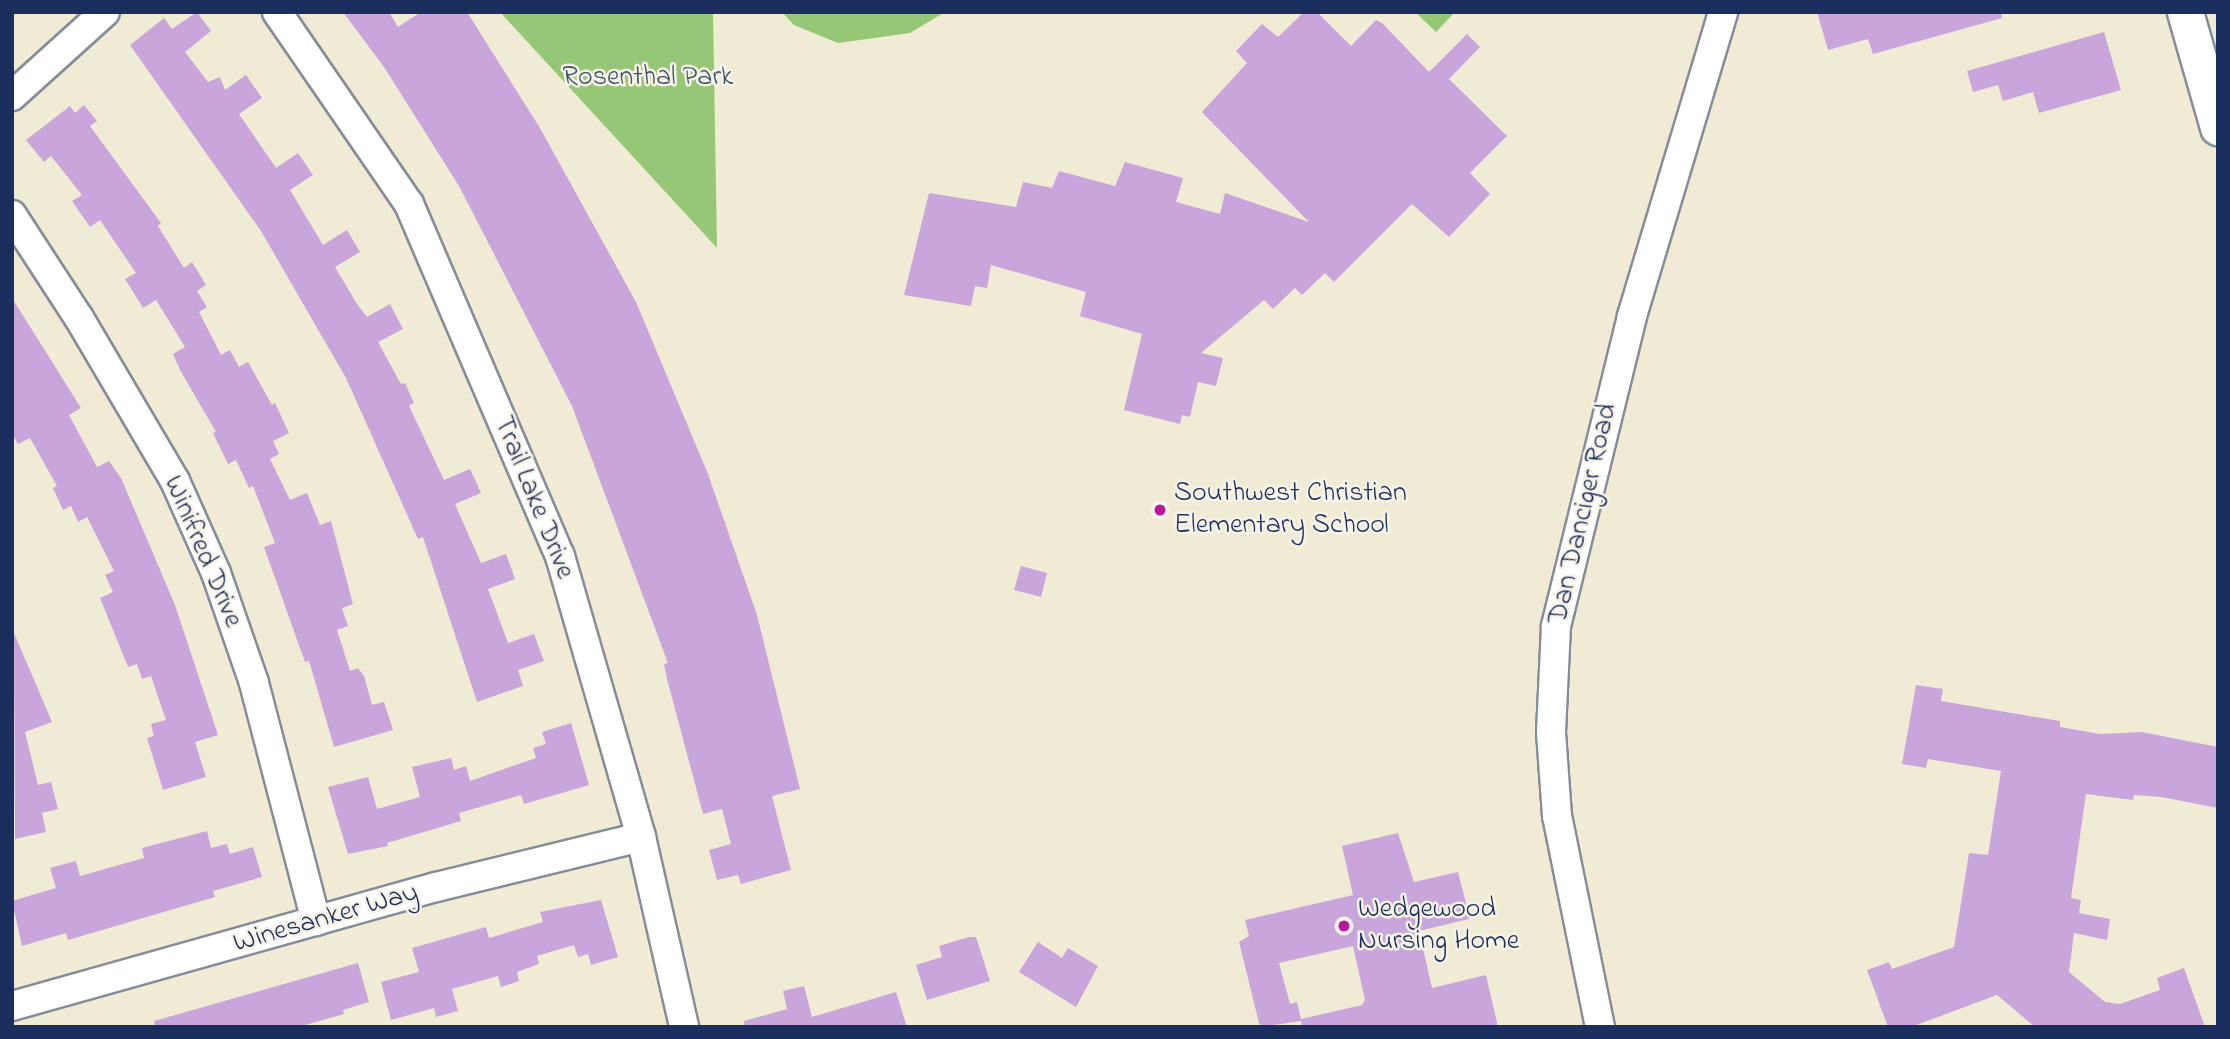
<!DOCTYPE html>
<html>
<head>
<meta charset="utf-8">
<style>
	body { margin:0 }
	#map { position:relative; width:2230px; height:1039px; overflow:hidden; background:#f0ebd5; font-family:"Indie Flower",sans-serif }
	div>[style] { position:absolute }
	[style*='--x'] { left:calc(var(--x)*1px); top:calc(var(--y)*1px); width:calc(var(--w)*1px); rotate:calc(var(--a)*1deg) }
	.green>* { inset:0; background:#96c777 }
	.building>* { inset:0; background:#c8a6dc }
	.roads { filter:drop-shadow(2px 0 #868d9a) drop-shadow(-2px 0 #868d9a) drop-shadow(0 2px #868d9a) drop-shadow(0 -2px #868d9a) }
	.minor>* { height:28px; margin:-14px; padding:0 14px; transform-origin:14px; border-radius:14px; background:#fff }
	.major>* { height:35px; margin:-17.5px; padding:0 17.5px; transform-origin:17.5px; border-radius:17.5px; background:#fff }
	.dots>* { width:19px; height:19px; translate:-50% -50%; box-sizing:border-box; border:4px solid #f7f3e8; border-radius:50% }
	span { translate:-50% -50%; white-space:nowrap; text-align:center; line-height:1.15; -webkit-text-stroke:5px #f7f3e8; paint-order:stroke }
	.park-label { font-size:28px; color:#3a5564 }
	.poi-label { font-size:28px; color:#1b2f5e }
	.left { translate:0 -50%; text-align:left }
	.street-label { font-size:28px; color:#1b2f5e }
	.frame { position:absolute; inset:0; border:14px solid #1b2f5e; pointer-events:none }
</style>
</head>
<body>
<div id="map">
	<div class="green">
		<div style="clip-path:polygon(500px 12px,713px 12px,717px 248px)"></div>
		<div style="clip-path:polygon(782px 12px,945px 12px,910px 33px,838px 43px,794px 25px)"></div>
		<div style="clip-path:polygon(1415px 12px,1455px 12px,1436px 32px)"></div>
	</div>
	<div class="building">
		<div style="clip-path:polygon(197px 12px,211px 31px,185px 52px,208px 82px,220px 77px,225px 90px,246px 75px,262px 98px,239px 114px,276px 168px,298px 153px,313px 175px,290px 190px,323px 245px,347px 230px,360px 252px,335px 267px,357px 304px,367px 317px,390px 304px,403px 329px,378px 342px,401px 384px,405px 383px,414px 403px,409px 406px,444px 480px,470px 469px,481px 493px,455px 504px,481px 563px,506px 554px,515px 579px,488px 589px,508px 643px,534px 634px,544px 661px,518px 670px,523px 686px,477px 702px,423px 537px,418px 539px,346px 378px,261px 231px,130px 45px,164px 18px,172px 29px)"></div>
		<div style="clip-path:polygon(343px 12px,389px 12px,398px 27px,421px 12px,467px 12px,540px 128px,636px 302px,708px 474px,757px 615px,800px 789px,772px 796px,791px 870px,741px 884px,738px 875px,717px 880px,709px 850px,731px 844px,722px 809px,703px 814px,667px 679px,664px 664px,668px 663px,572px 406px,459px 186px,384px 67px)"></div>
		<div style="clip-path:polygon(1304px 12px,1317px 12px,1351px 46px,1376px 20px,1382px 23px,1429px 72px,1467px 34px,1480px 47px,1449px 79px,1507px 136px,1470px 173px,1490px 194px,1449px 237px,1412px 204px,1334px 282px,1325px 273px,1302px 295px,1295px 288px,1273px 309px,1264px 300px,1201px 353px,1223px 358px,1216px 386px,1198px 382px,1190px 417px,1182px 415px,1180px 424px,1124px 410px,1142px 334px,1080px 316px,1086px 292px,991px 265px,987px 288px,975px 286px,971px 306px,904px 295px,929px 193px,1016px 207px,1023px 182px,1052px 188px,1059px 171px,1115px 186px,1125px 162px,1183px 178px,1176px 202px,1220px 214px,1225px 193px,1309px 222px,1202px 112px,1247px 63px,1236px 51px,1262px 24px,1278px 37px)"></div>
		<div style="clip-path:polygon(1817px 12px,2001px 12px,2002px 18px,1873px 54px,1868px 39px,1828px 50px)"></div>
		<div style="clip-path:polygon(2104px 32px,2121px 90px,2039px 113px,2033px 92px,2003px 101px,1998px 85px,1973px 92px,1967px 71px)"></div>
		<div style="clip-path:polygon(84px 105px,97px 121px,90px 126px,161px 223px,158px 226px,184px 268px,192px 262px,206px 285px,197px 291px,207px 307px,199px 312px,221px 355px,230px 350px,239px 367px,248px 362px,272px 405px,275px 403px,289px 433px,273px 441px,279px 454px,270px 459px,290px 500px,307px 493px,320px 525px,331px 521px,353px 604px,342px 608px,348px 626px,337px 630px,350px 671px,358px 668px,364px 676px,372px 705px,384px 702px,393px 730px,334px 747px,309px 661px,305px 662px,264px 547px,275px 543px,253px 486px,249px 488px,236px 460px,228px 464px,213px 433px,216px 432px,180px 370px,173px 354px,185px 347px,156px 300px,143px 308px,125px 279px,136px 273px,100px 220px,90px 227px,72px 201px,82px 195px,51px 156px,44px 162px,26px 140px,70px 106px,75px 113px)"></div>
		<div style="clip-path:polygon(12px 298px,81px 408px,69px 415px,97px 467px,109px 461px,121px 478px,175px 605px,218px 735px,195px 742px,206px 777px,163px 790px,147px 738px,154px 736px,151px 724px,166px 720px,151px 676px,142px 679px,137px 664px,128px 667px,100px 598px,113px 592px,105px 575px,114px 571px,87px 517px,78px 522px,71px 506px,63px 510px,53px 488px,57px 486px,30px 438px,18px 444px,12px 433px)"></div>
		<div style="clip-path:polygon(1021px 566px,1047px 573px,1041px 597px,1014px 590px)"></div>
		<div style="clip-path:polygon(14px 633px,52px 722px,25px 732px,38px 785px,51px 782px,58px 809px,42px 813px,46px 832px,15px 839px)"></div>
		<div style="clip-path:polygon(1916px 685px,1943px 689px,1941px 701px,2060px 721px,2060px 727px,2100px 734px,2142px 732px,2218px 747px,2218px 808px,2161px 797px,2134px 795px,2133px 800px,2086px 794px,2071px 898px,2081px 900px,2079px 913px,2110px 919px,2107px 940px,2074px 933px,2069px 972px,2105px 1002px,2120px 1004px,2160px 990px,2157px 978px,2184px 968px,2205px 1027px,2035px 1027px,1997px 995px,1911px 1027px,1888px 1027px,1867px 970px,1889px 962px,1892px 969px,1954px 947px,1969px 853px,1988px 855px,2001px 771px,1928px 759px,1926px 768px,1902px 764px)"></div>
		<div style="clip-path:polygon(571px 723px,589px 785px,524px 804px,521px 795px,459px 813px,461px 821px,387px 843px,388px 846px,348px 854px,328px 787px,368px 777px,377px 809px,420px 797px,412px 767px,451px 758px,454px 770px,466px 766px,470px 781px,536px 758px,533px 748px,546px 744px,542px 732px)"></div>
		<div style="clip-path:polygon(207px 831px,211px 848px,227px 844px,230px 854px,253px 847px,262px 877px,213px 891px,215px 897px,68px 940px,66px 933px,22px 946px,12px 901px,56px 888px,50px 868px,76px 861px,80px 876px,144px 858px,142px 848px)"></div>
		<div style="clip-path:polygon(evenodd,1398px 833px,1414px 882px,1458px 872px,1466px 903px,1469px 919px,1419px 931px,1432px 988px,1486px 975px,1498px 1027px,1302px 1027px,1301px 1021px,1260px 1027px,1239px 942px,1249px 936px,1245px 920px,1353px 895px,1342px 846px,1398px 833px,1353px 946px,1365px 1000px,1362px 1005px,1301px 1019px,1297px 1002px,1290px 1004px,1279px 963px,1353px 946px)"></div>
		<div style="clip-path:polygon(601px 900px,618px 957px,591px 965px,588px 954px,578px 957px,574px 945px,537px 956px,539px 964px,517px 972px,519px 981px,501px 987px,498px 976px,452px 989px,458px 1011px,436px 1017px,434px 1008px,391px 1020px,381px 982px,419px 972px,412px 948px,486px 927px,489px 938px,543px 922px,540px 912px)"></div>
		<div style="clip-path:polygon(969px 937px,976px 937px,990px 981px,927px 1000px,916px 965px,942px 957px,939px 946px)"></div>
		<div style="clip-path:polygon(1038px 942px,1062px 958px,1068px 948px,1098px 966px,1076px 1007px,1019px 972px)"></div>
		<div style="clip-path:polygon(358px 963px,369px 1002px,343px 1010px,344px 1014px,298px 1027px,155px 1027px,154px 1021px)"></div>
		<div style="clip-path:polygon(804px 986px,812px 1017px,896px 992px,907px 1027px,745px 1027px,744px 1021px,787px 1009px,783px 991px)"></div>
	</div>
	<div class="roads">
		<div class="minor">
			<div style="--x:277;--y:12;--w:233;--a:55.5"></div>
			<div style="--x:409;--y:204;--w:383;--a:66.8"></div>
			<div style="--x:560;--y:556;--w:292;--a:73.9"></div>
			<div style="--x:641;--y:837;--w:195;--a:77.2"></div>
			<div style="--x:12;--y:96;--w:125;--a:-42.1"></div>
			<div style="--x:12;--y:215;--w:123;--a:57"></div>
			<div style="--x:79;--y:318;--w:189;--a:59.5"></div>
			<div style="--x:175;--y:481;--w:101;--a:66"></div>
			<div style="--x:216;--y:573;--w:116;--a:70.9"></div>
			<div style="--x:254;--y:683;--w:246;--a:75.4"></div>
			<div style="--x:12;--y:1006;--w:440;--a:-15.7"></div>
			<div style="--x:436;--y:887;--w:211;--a:-13.7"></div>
			<div style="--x:1600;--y:1027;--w:215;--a:-101.5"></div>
			<div style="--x:1557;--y:816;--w:84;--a:-94.1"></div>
			<div style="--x:1551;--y:732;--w:106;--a:-87.3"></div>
			<div style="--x:1556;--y:626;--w:319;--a:-76.2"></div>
			<div style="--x:1632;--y:316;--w:317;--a:-73.3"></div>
		</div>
		<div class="major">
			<div style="--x:2185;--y:12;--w:120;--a:74"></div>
		</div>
	</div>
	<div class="dots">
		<div style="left:1160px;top:510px;background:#b5179e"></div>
		<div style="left:1344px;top:926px;background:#b5179e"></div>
	</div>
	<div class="park-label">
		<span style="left:648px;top:78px">Rosenthal Park</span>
	</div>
	<div class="poi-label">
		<span class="left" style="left:1174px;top:510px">Southwest Christian<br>Elementary School</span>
		<span class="left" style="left:1358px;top:926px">Wedgewood<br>Nursing Home</span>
	</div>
	<div class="street-label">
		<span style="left:533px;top:498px;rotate:68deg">Trail Lake Drive</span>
		<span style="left:1584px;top:514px;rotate:-77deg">Dan Danciger Road</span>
		<span style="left:202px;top:552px;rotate:67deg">Winifred Drive</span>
		<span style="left:326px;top:919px;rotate:-16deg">Winesanker Way</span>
	</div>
	<div class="frame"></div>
</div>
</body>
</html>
